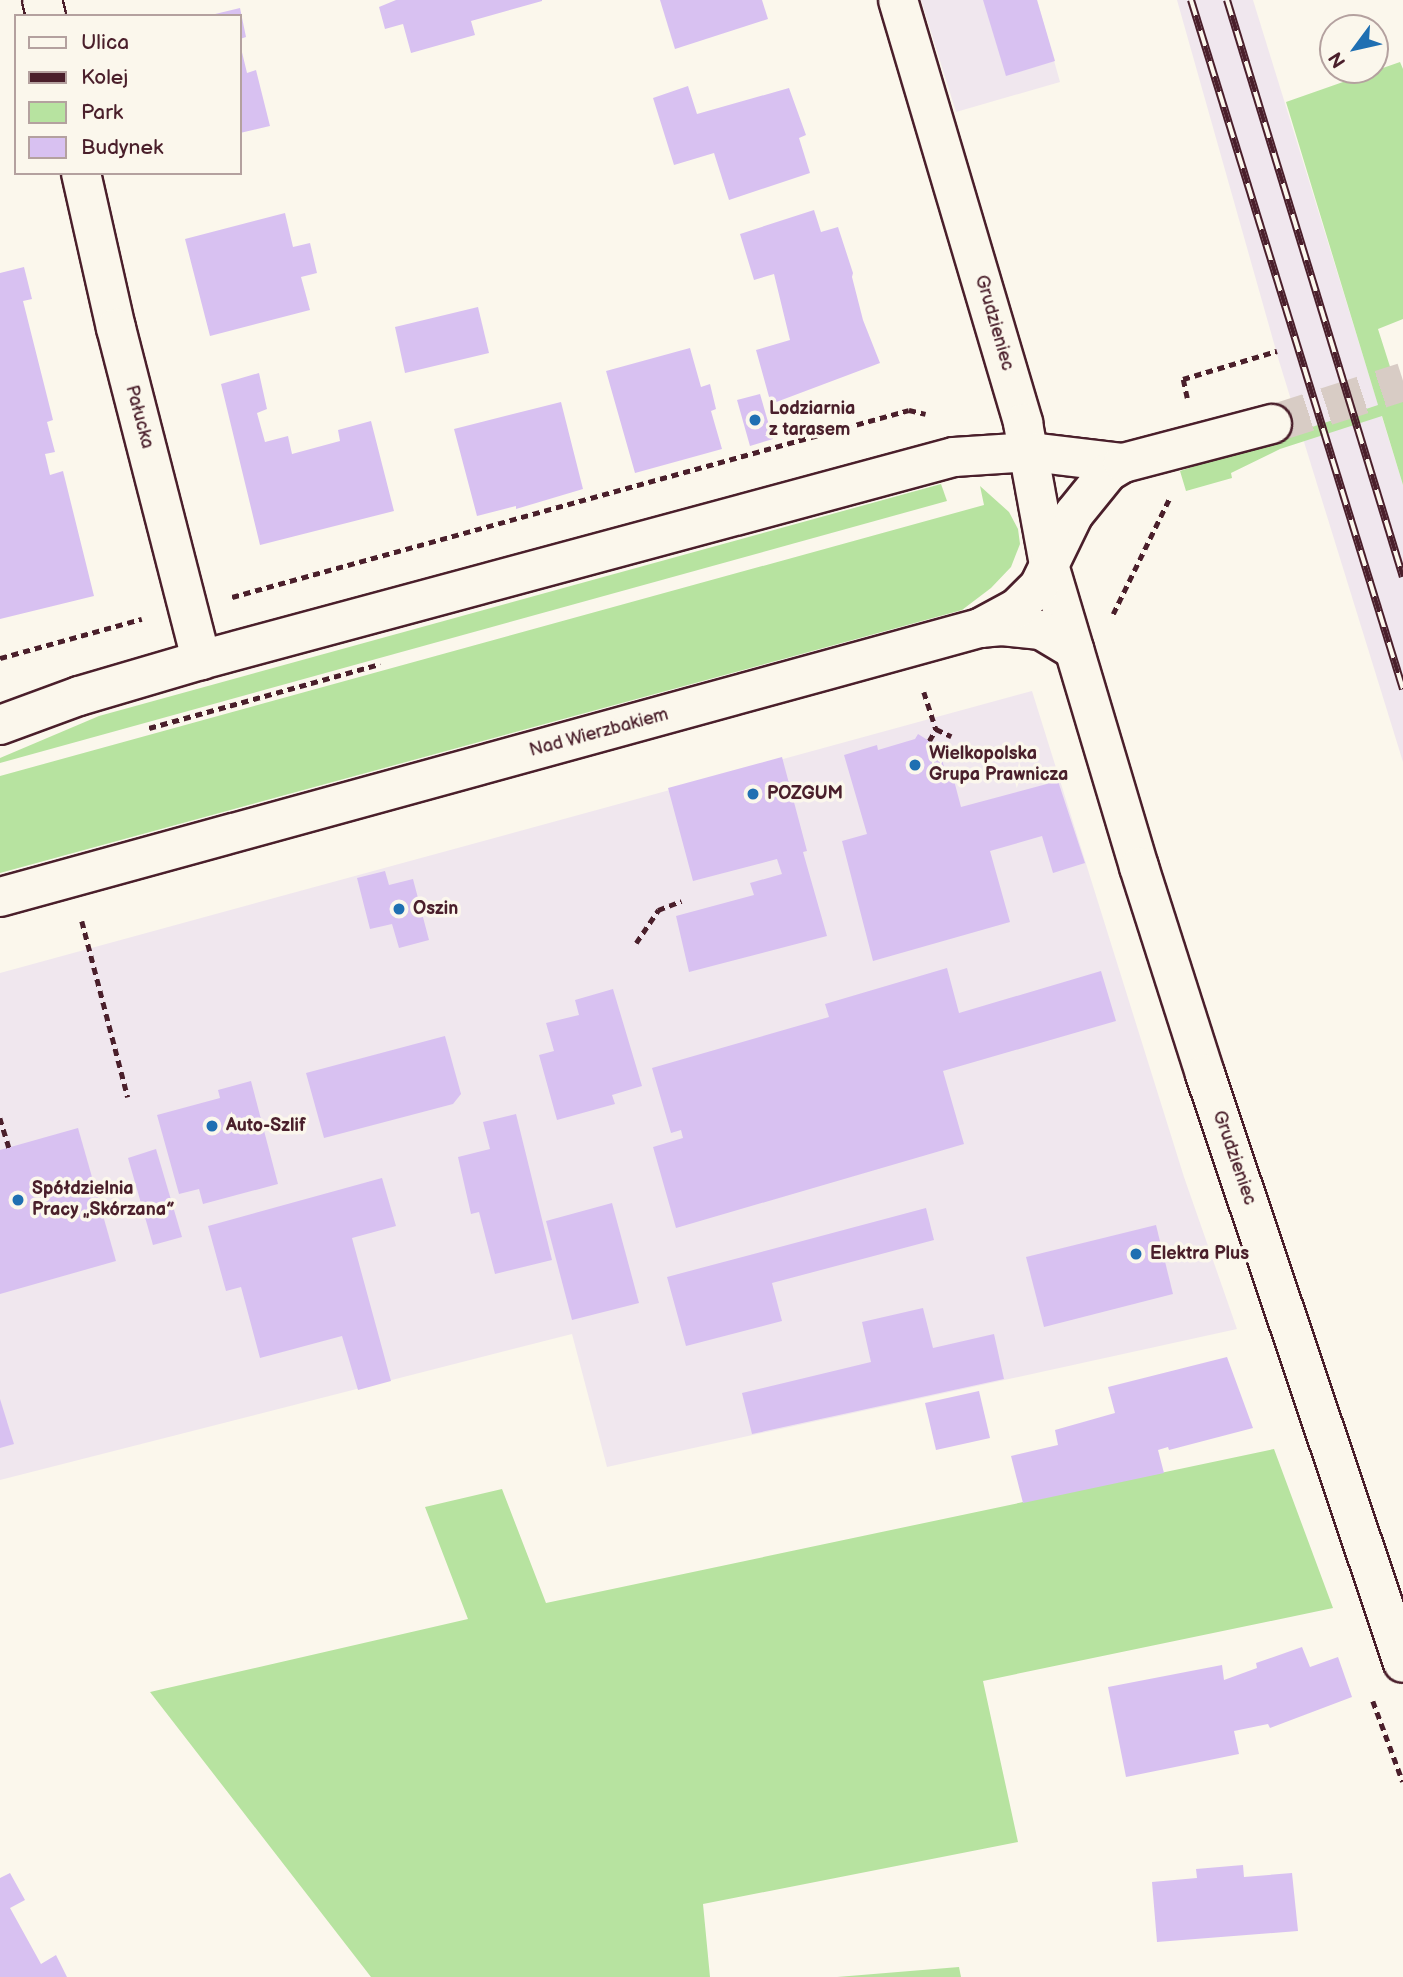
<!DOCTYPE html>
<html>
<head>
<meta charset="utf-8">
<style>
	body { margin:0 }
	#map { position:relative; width:1403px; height:1977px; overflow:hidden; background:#fbf7ec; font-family:"Balsamiq Sans",sans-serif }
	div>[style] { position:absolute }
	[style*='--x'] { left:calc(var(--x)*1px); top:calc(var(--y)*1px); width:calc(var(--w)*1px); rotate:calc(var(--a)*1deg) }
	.built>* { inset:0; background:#f0e7ee }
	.green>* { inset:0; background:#b7e3a0 }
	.building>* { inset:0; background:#d8c1f1 }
	.secondary-tunnel>* { height:38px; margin-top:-19px; transform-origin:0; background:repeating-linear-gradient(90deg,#d8ccc5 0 38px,transparent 0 57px) }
	.path>* { height:4.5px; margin-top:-2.25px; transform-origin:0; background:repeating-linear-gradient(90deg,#4a1f2b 0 7px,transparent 0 12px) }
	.roads { filter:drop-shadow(2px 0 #4a1f2b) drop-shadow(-2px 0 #4a1f2b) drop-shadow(0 2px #4a1f2b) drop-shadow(0 -2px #4a1f2b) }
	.street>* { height:38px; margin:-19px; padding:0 19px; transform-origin:19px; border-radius:19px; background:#fbf7ec }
	.secondary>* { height:38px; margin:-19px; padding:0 19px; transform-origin:19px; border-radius:19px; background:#fbf7ec }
	.rail>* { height:8px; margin-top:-4px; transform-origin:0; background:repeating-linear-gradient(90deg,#fbf7ec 0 16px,#4a1f2b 0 32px); box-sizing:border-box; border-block:2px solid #4a1f2b }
	.dots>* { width:19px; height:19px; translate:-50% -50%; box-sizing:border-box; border:4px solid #fbf7ec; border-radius:50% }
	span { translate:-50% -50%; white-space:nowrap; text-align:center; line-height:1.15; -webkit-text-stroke:7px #fbf7ec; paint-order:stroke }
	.street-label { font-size:18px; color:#4a1f2b }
	.poi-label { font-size:18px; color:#4a1f2b; font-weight:700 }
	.left { translate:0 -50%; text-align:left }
	.legend { position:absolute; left:14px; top:14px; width:228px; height:161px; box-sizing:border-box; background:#fbf7ec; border:2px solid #b4a19f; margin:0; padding:9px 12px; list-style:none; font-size:21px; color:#4a1f2b }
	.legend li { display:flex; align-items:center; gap:14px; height:35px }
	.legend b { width:35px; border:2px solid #b4a19f }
	.north { position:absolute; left:1319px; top:14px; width:70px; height:70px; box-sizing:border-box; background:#fbf7ec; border:2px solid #b4a19f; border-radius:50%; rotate:237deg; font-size:19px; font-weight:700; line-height:28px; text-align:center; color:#4a1f2b }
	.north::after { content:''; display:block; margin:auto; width:24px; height:32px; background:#1f6fb2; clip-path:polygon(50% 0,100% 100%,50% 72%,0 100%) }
</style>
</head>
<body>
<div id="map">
	<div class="built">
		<div style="clip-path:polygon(921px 0,1037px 0,1060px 82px,956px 112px)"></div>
		<div style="clip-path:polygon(1177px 0,1253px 0,1403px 485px,1403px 762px,1279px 361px)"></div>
		<div style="clip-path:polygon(1032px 691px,1184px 1177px,1237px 1329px,607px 1467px,572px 1334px,0 1480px,0 973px)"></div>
	</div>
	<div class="green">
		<div style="clip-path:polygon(1400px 62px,1403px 69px,1403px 319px,1378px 329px,1400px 398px,1403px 397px,1403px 485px,1382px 416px,1280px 449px,1231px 473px,1232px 478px,1186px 491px,1180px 471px,1378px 405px,1286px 102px)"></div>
		<div style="clip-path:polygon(941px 484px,947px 501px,0 763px,0 758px,99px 716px)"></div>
		<div style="clip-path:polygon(980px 486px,1009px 512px,1018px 529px,1020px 544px,1011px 567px,991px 588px,962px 610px,0 873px,0 776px,984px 505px)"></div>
		<div style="clip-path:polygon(1274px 1449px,1333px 1608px,983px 1681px,1018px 1842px,703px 1904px,710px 1977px,371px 1977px,150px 1692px,468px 1619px,425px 1507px,502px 1489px,546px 1603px)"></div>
		<div style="clip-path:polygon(959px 1967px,961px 1977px,837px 1977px)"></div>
	</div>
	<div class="building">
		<div style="clip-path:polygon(396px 0,542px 0,542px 1px,471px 21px,475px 35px,411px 53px,403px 24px,385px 29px,379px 7px)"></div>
		<div style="clip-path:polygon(660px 0,762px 0,768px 19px,675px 49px)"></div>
		<div style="clip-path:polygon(983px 0,1037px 0,1055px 61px,1006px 76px)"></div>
		<div style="clip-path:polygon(240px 8px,246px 37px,240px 39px,240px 16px,211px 15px)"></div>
		<div style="clip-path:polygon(241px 48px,247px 73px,256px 70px,270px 126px,240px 133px)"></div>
		<div style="clip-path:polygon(688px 86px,697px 114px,789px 88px,806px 135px,799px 138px,810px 173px,729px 200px,714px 153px,674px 165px,653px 98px)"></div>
		<div style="clip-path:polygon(814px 210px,821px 232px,838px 227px,853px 273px,852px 277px,863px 320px,880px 363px,771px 404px,756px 350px,790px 340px,774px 274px,754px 280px,740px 234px)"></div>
		<div style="clip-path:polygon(285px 213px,293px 247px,310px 243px,317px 273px,301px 277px,310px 310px,210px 336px,185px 239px)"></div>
		<div style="clip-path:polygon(24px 267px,32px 299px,23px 301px,53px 420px,47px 422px,55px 452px,45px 454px,50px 475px,63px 471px,94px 596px,0 619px,0 273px)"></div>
		<div style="clip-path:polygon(478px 307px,489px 353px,405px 373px,395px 327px)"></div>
		<div style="clip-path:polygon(690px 348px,701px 387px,710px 384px,716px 409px,711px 411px,722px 449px,635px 473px,606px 371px)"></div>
		<div style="clip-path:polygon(259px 373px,267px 409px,257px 413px,265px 442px,288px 436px,292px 454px,340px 441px,338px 430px,371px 421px,394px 511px,260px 545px,221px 384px)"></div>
		<div style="clip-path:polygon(760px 394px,773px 439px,750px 446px,737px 400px)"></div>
		<div style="clip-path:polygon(561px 402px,583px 489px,516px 509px,516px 506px,477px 516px,454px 429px)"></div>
		<div style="clip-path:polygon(918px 734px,942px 749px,940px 753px,945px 770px,951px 769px,961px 807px,1058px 781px,1085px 863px,1053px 873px,1042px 836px,990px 851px,1010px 922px,873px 961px,842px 841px,867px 834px,844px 755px,877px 745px,878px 750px,915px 739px)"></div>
		<div style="clip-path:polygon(782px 757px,807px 851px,803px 852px,827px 936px,689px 972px,676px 916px,754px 895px,750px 883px,782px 874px,777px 859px,693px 881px,668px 788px)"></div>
		<div style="clip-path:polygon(385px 871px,389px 885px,413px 879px,429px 940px,399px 948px,392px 924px,370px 929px,357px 878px)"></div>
		<div style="clip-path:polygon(947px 968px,959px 1013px,1101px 971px,1116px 1021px,943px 1071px,964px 1144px,676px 1228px,653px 1147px,683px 1138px,681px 1130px,671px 1133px,652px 1068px,829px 1017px,825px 1004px)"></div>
		<div style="clip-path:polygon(613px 989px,642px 1086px,612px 1095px,615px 1104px,557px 1120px,539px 1055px,554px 1051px,546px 1023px,579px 1015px,575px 1000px)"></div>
		<div style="clip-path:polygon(445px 1036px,461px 1094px,453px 1104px,324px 1138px,306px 1073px)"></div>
		<div style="clip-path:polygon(251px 1081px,278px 1184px,203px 1204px,199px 1189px,179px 1194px,157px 1115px,220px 1098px,218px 1090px)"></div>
		<div style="clip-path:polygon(516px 1114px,552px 1260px,495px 1274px,479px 1212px,471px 1214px,458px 1157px,490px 1149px,483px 1122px)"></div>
		<div style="clip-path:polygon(78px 1128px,116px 1261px,0 1294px,0 1150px)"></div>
		<div style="clip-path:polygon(156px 1149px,182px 1237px,153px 1245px,128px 1158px)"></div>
		<div style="clip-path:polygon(382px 1178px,396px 1226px,352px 1238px,391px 1381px,358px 1390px,342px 1336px,260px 1358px,241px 1287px,226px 1291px,208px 1226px)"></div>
		<div style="clip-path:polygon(612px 1203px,639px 1303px,572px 1320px,546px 1221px)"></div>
		<div style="clip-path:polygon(926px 1208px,934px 1240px,772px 1283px,782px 1321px,686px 1346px,667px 1277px)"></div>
		<div style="clip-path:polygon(1156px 1225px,1173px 1294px,1044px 1327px,1026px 1257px)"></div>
		<div style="clip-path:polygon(923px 1308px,933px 1348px,994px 1334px,1004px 1379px,752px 1434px,742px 1393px,871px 1362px,862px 1322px)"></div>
		<div style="clip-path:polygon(1227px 1357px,1253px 1428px,1169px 1450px,1168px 1447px,1158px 1450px,1164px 1473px,1023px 1503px,1011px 1456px,1058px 1445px,1055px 1430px,1115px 1413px,1108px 1387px)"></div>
		<div style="clip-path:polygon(979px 1391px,990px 1438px,936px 1450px,925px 1403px)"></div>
		<div style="clip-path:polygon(0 1399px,14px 1444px,0 1448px)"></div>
		<div style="clip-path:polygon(1302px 1647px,1310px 1667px,1338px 1657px,1352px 1697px,1270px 1728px,1268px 1724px,1234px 1731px,1239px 1754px,1126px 1777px,1108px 1687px,1222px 1665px,1224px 1680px,1257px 1668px,1256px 1663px)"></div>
		<div style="clip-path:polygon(1243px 1865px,1244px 1877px,1292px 1873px,1298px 1931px,1157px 1942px,1152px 1882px,1197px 1878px,1196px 1869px)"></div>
		<div style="clip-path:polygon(10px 1873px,25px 1900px,10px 1908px,41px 1964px,56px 1955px,67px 1977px,0 1977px,0 1878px)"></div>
	</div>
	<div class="secondary-tunnel">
		<div style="--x:1272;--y:424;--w:138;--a:-17.8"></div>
	</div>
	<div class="path">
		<div style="--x:1187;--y:398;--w:19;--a:-102"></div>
		<div style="--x:1183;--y:379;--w:98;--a:-16.6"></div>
		<div style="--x:232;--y:597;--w:702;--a:-15.44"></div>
		<div style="--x:909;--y:410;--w:17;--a:13"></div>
		<div style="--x:1113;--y:614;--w:128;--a:-64"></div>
		<div style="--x:0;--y:658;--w:147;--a:-15.4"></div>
		<div style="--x:924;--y:692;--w:39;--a:72"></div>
		<div style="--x:936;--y:729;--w:17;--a:25"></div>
		<div style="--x:149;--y:728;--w:240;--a:-15.5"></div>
		<div style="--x:929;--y:741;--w:14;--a:-60"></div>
		<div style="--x:82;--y:921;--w:182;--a:75.4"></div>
		<div style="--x:636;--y:943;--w:40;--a:-56"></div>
		<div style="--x:658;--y:910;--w:25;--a:-21"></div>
		<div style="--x:0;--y:1118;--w:31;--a:73"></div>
		<div style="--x:1373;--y:1701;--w:86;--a:69.7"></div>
	</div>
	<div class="roads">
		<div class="street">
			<div style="--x:42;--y:0;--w:16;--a:76"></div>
			<div style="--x:898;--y:0;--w:441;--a:73.5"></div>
			<div style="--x:1023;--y:423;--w:144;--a:79.6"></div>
			<div style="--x:1049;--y:565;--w:315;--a:73.4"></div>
			<div style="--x:1139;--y:867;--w:217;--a:72.3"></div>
			<div style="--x:1205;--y:1074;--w:621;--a:71.42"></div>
			<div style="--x:81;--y:173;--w:159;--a:77.3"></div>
			<div style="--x:116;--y:328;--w:343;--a:75.6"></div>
			<div style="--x:980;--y:628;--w:22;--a:-5"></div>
			<div style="--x:1002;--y:626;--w:39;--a:6"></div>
			<div style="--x:1041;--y:630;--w:39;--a:31"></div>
		</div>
		<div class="secondary">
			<div style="--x:0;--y:725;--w:84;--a:-20.2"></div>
			<div style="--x:79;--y:696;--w:127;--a:-16.4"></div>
			<div style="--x:201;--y:660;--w:780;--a:-15.09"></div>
			<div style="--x:954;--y:457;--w:77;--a:-3.7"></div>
			<div style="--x:1031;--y:452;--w:93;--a:6.8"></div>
			<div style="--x:0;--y:897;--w:1016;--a:-15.35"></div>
			<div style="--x:980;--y:628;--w:42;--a:-28.4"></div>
			<div style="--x:1017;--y:608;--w:31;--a:-45"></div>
			<div style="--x:1039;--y:586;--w:80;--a:-64.1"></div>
			<div style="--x:1074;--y:514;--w:54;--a:-51"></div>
			<div style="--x:1108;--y:472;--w:17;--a:-31"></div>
			<div style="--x:1123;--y:463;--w:154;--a:-14.7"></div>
		</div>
	</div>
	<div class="rail">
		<div style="--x:1191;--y:0;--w:721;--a:72.9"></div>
		<div style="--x:1227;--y:0;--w:603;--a:73.04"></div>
	</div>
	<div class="dots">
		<div style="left:755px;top:420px;background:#1f6fb2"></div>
		<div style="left:915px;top:765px;background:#1f6fb2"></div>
		<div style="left:753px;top:794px;background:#1f6fb2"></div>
		<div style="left:399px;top:909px;background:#1f6fb2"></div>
		<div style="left:212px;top:1126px;background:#1f6fb2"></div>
		<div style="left:18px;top:1200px;background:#1f6fb2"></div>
		<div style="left:1136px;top:1254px;background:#1f6fb2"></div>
	</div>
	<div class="street-label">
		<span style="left:994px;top:323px;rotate:74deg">Grudzieniec</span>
		<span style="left:139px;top:417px;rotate:75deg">Pałucka</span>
		<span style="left:599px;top:733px;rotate:-15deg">Nad Wierzbakiem</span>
		<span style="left:1234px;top:1158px;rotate:71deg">Grudzieniec</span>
	</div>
	<div class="poi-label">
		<span class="left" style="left:769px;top:420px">Lodziarnia<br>z tarasem</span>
		<span class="left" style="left:929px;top:765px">Wielkopolska<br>Grupa Prawnicza</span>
		<span class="left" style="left:767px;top:794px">POZGUM</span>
		<span class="left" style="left:413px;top:909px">Oszin</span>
		<span class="left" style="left:226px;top:1126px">Auto-Szlif</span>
		<span class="left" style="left:32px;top:1200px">Spółdzielnia<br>Pracy „Skórzana”</span>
		<span class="left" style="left:1150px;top:1254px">Elektra Plus</span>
	</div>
	<ul class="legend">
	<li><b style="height:9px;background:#fbf7ec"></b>Ulica</li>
	<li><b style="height:9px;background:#4a1f2b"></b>Kolej</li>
	<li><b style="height:19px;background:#b7e3a0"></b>Park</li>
	<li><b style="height:19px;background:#d8c1f1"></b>Budynek</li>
	</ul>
	<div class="north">N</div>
</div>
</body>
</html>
